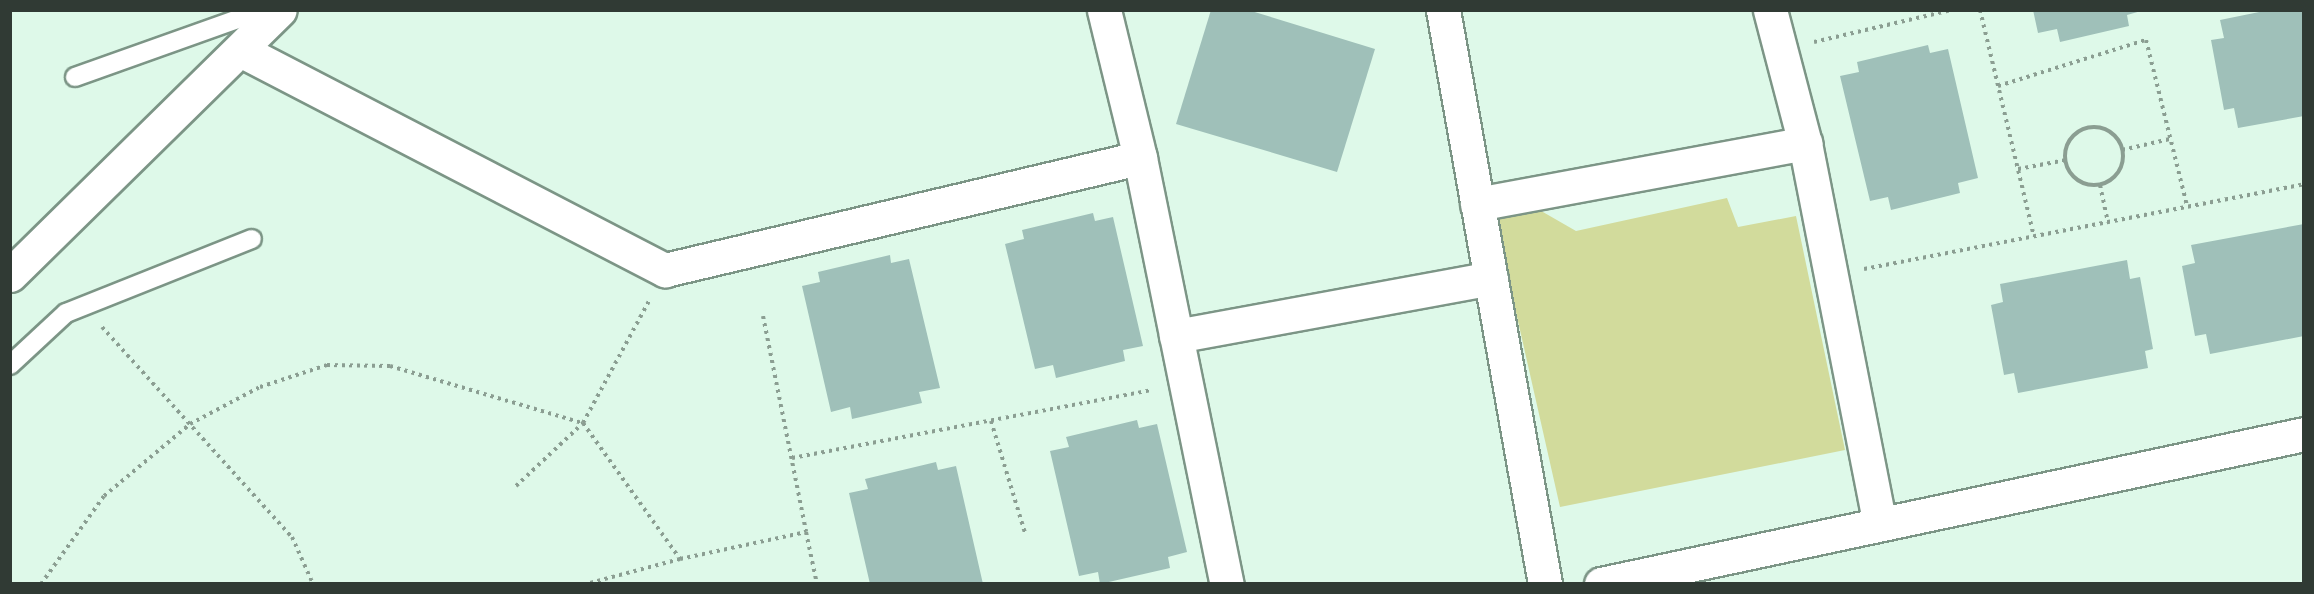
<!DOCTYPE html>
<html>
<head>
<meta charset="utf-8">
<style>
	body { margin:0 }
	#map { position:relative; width:2314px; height:594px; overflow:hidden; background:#def9e9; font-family:"DejaVu Sans",sans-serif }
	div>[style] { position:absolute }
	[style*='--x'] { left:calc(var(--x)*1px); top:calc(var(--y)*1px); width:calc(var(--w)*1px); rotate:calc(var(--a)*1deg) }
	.green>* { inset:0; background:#d2db9c }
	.building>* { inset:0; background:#9fc0b9 }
	.path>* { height:4px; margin-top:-2px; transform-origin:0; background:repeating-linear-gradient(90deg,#8b9e92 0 3px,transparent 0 7.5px) }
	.path>.ring { margin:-2px; padding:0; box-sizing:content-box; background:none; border:4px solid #8b9e92; border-radius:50% }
	.roads { filter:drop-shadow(2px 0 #7c9586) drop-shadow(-2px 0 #7c9586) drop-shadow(0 2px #7c9586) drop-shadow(0 -2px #7c9586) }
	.service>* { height:18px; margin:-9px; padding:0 9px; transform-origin:9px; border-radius:9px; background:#fff }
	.minor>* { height:33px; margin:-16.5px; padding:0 16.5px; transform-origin:16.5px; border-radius:16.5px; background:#fff }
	span { translate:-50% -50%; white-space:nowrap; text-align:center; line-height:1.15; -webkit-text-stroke:5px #fff; paint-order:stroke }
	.frame { position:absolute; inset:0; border:12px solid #303a34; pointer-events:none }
</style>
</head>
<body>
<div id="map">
	<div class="green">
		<div style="clip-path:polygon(1727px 198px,1738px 227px,1796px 216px,1845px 450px,1560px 507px,1494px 215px,1536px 208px,1576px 231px)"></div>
	</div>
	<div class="building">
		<div style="clip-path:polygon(1211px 10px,1248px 10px,1375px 49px,1337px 172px,1176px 124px)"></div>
		<div style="clip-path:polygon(2033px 10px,2141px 10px,2141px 11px,2127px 15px,2129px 26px,2060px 42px,2057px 29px,2038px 33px)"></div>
		<div style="clip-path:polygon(2269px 10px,2304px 10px,2304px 116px,2238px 128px,2234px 108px,2224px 110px,2211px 40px,2224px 38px,2220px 20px)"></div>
		<div style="clip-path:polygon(1928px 45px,1930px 53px,1948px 49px,1978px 178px,1958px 183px,1960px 193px,1891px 210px,1888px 197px,1870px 201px,1840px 76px,1859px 72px,1857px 62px)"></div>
		<div style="clip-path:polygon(1093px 213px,1095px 221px,1113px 217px,1143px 346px,1123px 350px,1125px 361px,1056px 378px,1053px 365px,1035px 369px,1005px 244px,1024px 239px,1022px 230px)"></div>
		<div style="clip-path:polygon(2304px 224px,2304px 336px,2210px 354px,2206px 334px,2195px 336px,2182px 266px,2195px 263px,2191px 245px)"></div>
		<div style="clip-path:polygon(890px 255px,891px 263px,909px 259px,940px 388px,919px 392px,922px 403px,852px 419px,850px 407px,831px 412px,802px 286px,820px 282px,818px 272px)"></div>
		<div style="clip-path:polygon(2127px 260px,2130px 279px,2140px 277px,2153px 349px,2145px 351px,2148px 368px,2018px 393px,2014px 373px,2004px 375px,1991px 305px,2003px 302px,2000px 284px)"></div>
		<div style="clip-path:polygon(1137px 420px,1139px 428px,1157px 424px,1187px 552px,1168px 557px,1170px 568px,1100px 584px,1098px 572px,1079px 576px,1050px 451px,1069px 447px,1066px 437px)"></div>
		<div style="clip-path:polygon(936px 462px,938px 470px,956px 466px,983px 584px,870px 584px,849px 493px,868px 489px,865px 479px)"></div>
	</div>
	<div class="path">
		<div style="--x:1980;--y:10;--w:232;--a:76.6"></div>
		<div style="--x:1814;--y:42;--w:141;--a:-13.1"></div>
		<div style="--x:1998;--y:86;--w:155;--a:-17.3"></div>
		<div style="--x:2146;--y:40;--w:171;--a:76.1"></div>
		<div class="ring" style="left:2065px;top:127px;width:54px;height:54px"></div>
		<div style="--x:2122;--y:150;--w:49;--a:-12.9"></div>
		<div style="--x:2018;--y:169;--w:49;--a:-10.6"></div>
		<div style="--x:2100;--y:185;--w:38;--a:78"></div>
		<div style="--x:1864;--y:269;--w:448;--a:-10.9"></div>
		<div style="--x:763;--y:316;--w:220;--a:78.7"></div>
		<div style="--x:102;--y:327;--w:283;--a:47.9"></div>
		<div style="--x:292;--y:537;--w:51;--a:65.9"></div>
		<div style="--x:991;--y:421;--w:117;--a:73.1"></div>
		<div style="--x:792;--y:458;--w:367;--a:-10.7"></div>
		<div style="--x:516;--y:486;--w:92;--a:-43.2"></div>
		<div style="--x:583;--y:423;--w:139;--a:-61.6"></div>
		<div style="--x:680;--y:559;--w:129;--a:-12.1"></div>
		<div style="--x:806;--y:532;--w:53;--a:78.1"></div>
		<div style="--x:41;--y:584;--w:108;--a:-54.4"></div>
		<div style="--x:104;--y:496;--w:112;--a:-39.9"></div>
		<div style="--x:190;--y:424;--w:79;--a:-27.9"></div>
		<div style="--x:260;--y:387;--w:71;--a:-18.2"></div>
		<div style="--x:327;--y:365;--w:63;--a:0.9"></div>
		<div style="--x:390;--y:366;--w:201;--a:16.5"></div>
		<div style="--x:583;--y:423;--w:167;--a:54.5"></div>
		<div style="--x:680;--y:559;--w:97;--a:165.1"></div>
	</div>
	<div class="roads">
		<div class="service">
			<div style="--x:75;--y:77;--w:200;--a:-19.6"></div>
			<div style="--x:10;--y:365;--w:76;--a:-42.9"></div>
			<div style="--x:66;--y:313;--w:200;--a:-21.7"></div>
		</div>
		<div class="minor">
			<div style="--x:1104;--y:10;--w:152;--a:76.3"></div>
			<div style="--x:1140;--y:158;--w:435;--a:78.5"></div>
			<div style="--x:1443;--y:10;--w:583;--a:79.92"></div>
			<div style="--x:1770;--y:10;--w:138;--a:75.3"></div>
			<div style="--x:1805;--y:143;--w:388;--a:78.9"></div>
			<div style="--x:240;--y:50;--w:479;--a:27.4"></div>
			<div style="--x:665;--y:270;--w:488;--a:-13.3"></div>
			<div style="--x:1477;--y:204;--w:334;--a:-10.5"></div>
			<div style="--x:10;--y:275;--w:378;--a:-44.5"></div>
			<div style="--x:1176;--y:336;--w:320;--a:-10.4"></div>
			<div style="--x:1601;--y:584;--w:719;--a:-12.04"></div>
		</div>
	</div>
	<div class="frame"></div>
</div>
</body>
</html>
